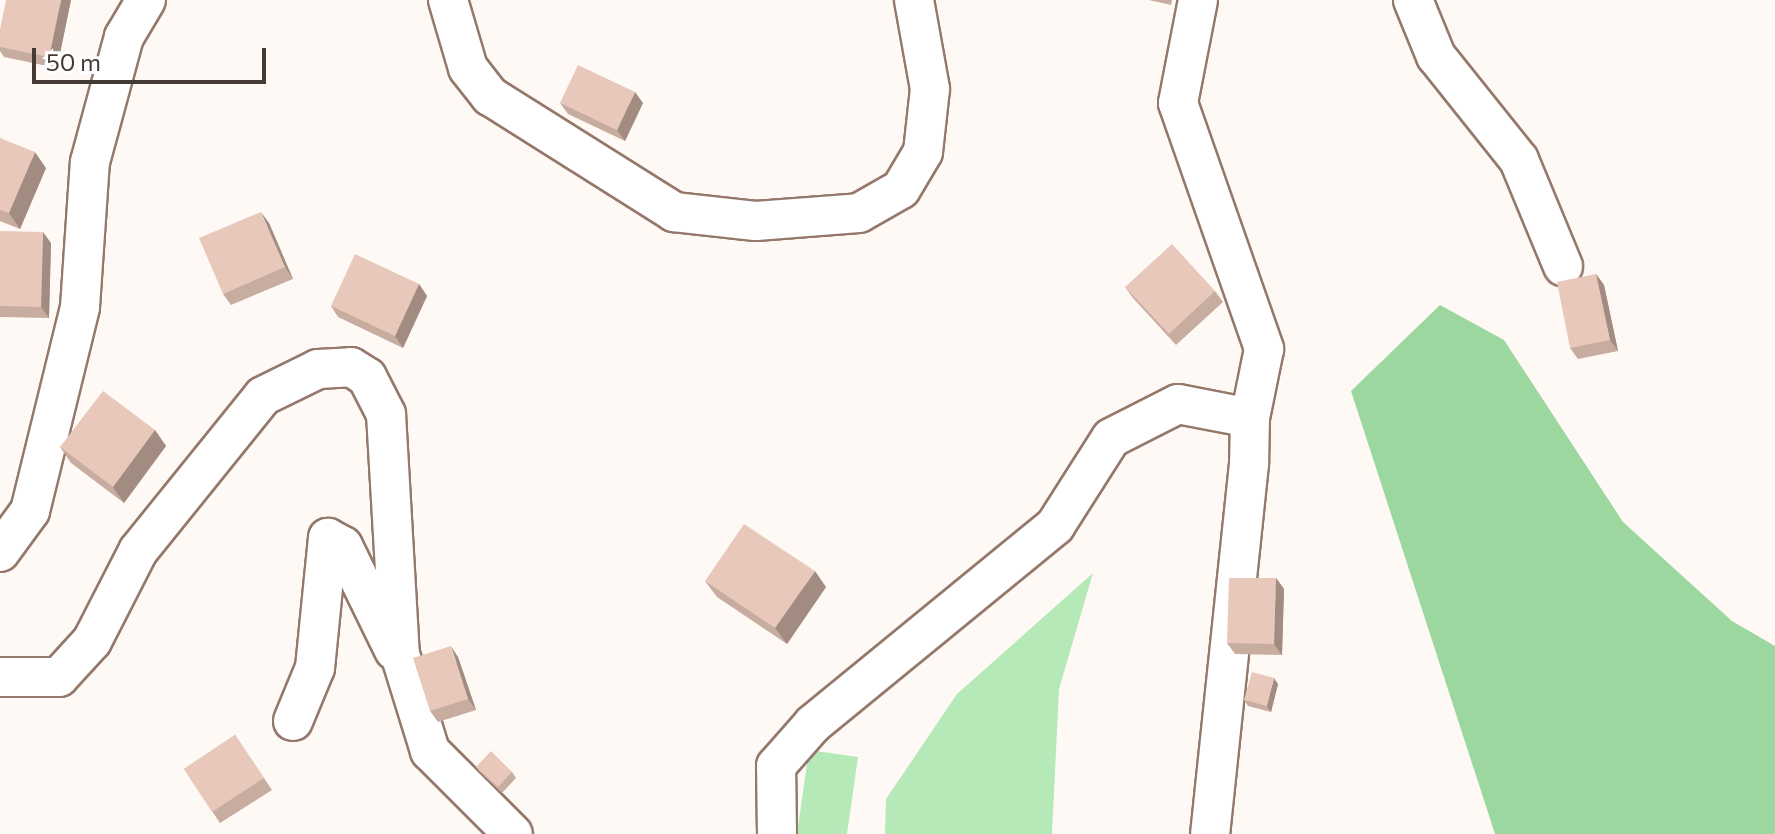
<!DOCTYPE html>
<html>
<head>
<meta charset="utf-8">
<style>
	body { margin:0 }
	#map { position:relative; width:1775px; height:834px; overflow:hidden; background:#fff9f6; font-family:Commissioner,sans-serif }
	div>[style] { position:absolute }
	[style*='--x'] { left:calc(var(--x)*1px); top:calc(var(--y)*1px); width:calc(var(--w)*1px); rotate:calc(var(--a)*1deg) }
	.green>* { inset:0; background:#b5e9b7 }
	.forest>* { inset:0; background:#9cd79f }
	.roads { filter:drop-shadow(2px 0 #94796b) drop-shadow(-2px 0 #94796b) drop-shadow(0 2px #94796b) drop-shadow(0 -2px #94796b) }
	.minor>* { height:38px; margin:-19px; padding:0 19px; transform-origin:19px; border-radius:19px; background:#fff }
	.wall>* { inset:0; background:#c7aca0 }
	.shaded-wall>* { inset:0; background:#a28c82 }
	.building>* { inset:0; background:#e7c8ba }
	span { translate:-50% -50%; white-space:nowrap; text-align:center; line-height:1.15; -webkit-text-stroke:6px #fff; paint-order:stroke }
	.scale { position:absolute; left:32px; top:48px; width:234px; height:36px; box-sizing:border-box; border:4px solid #453933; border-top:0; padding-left:10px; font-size:24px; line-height:28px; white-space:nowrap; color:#453933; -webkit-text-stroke:6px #fff; paint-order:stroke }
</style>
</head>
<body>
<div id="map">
	<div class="green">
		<div style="clip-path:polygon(1093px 573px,1059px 689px,1052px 834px,885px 834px,886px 799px,957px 694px)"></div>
		<div style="clip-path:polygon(809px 750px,858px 757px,847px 834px,797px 834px)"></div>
	</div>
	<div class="forest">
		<div style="clip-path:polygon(1440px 305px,1504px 340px,1623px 522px,1732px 621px,1775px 646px,1775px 834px,1495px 834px,1351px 391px)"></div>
	</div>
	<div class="roads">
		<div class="minor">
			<div style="--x:448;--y:0;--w:71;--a:73.6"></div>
			<div style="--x:468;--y:68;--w:36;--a:52"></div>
			<div style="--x:490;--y:96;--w:218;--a:32.2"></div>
			<div style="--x:674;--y:212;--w:82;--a:6.3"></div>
			<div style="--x:756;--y:221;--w:103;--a:-4.4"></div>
			<div style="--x:859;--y:213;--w:48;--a:-29.7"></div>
			<div style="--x:901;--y:189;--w:43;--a:-59.3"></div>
			<div style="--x:923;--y:152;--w:63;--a:-83.7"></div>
			<div style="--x:930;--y:89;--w:90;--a:-100.2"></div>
			<div style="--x:1198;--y:0;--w:105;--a:101"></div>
			<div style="--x:1178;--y:103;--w:261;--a:70.7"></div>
			<div style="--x:1264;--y:349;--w:70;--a:101.5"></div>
			<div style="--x:1413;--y:0;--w:61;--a:67.7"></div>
			<div style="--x:1436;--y:56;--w:133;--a:51.4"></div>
			<div style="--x:1519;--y:160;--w:115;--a:67.5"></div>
			<div style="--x:0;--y:552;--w:51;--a:-53.8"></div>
			<div style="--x:30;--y:511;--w:210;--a:-76.2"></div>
			<div style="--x:80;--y:307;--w:145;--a:-86.1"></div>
			<div style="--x:90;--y:162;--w:130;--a:-74.8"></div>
			<div style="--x:124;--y:37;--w:43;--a:-59.3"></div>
			<div style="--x:0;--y:677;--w:59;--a:0"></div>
			<div style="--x:59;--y:677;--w:49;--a:-47.5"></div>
			<div style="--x:92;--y:641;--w:101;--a:-62.9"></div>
			<div style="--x:138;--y:551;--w:199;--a:-51.1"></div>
			<div style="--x:263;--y:396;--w:61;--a:-26.1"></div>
			<div style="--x:318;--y:369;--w:33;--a:-3"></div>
			<div style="--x:351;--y:367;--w:19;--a:32"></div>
			<div style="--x:367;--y:377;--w:42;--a:62.8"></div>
			<div style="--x:386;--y:414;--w:240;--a:86.7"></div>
			<div style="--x:400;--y:654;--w:102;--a:72.8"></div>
			<div style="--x:430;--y:751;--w:117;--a:45"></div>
			<div style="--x:293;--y:721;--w:57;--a:-67.5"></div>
			<div style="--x:315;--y:668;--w:131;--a:-84.3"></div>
			<div style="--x:328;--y:538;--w:17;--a:28"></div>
			<div style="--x:343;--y:546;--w:116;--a:63.9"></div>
			<div style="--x:777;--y:834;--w:68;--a:-90.8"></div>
			<div style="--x:776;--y:766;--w:56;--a:-48.6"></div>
			<div style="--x:813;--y:724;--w:313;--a:-39.3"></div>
			<div style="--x:1055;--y:526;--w:104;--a:-57.5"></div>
			<div style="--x:1111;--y:438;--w:75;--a:-26.9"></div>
			<div style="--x:1178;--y:404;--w:73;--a:11"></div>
			<div style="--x:1250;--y:418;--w:46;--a:91.2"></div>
			<div style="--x:1249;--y:464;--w:372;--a:96"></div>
		</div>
	</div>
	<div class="wall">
		<div style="clip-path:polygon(71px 0,57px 68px,4px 57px,0 51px,0 30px)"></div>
		<div style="clip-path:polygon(1149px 0,1172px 0,1171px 5px)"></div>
		<div style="clip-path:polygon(560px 103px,643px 103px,625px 141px,568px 114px)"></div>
		<div style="clip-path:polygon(0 138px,46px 168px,20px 229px,0 221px)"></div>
		<div style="clip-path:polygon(269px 223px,293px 279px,231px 305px,223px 294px)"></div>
		<div style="clip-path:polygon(0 231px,51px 243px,49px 318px,0 317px)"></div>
		<div style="clip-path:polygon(1596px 274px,1604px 285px,1618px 351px,1578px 359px,1570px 348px)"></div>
		<div style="clip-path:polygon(419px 284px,427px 296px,403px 348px,338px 317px,331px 306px)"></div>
		<div style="clip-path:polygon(1125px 287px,1215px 291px,1223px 302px,1176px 345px,1133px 298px)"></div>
		<div style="clip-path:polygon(155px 430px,166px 446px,124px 503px,71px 463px,60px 447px)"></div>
		<div style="clip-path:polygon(1276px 578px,1284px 589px,1282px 655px,1235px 654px,1227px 643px)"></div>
		<div style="clip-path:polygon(705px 581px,826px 587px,787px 644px,717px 597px)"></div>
		<div style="clip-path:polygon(458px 657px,476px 710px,438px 722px,430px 711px)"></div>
		<div style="clip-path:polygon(1278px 684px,1271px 712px,1248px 706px,1244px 700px)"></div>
		<div style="clip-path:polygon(235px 735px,272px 790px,220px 823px,184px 769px)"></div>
		<div style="clip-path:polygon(476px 767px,512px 772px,516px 778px,502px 793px,480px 772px)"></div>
	</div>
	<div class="shaded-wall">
		<div style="clip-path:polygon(61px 0,71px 0,57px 68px,49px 57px)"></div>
		<div style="clip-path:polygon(635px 92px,643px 103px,625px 141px,617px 130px)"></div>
		<div style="clip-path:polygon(35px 152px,46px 168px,20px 229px,9px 213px)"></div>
		<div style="clip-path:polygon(261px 212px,269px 223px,293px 279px,285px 267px)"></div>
		<div style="clip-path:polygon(43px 232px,51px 243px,49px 318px,41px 307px)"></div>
		<div style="clip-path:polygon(1596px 274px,1604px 285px,1618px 351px,1610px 340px)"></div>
		<div style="clip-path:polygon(419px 284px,427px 296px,403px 348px,395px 336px)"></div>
		<div style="clip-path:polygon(155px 430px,166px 446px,124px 503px,113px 487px)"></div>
		<div style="clip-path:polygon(815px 571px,826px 587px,787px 644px,775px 628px)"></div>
		<div style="clip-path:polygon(1276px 578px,1284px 589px,1282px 655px,1274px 644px)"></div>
		<div style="clip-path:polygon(451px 646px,458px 657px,476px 710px,468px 699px)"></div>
		<div style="clip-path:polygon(1274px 678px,1278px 684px,1271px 712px,1267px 706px)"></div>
	</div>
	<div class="building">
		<div style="clip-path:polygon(6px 0,61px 0,49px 57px,0 47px,0 30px)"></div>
		<div style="clip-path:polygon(578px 65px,635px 92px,617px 130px,560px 103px)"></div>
		<div style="clip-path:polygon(0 138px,35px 152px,9px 213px,0 210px)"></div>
		<div style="clip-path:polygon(261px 212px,285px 267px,223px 294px,199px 238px)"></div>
		<div style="clip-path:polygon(0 231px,43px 232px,41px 307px,0 306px)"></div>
		<div style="clip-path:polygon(1172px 244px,1215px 291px,1169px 334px,1125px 287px)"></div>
		<div style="clip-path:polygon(355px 254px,419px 284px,395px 336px,331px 306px)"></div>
		<div style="clip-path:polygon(1596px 274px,1610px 340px,1570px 348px,1557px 282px)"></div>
		<div style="clip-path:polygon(103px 391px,155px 430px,113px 487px,60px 447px)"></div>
		<div style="clip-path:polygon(744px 524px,815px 571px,775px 628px,705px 581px)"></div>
		<div style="clip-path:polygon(1229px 578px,1276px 578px,1274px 644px,1227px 643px)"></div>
		<div style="clip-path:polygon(451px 646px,468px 699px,430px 711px,413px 658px)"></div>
		<div style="clip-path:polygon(1252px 672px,1274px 678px,1267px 706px,1244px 700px)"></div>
		<div style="clip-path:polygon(235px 735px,264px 778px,212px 812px,184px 769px)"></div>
		<div style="clip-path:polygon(491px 751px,512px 772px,498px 787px,476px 767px)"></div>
	</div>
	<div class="scale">50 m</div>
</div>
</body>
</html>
